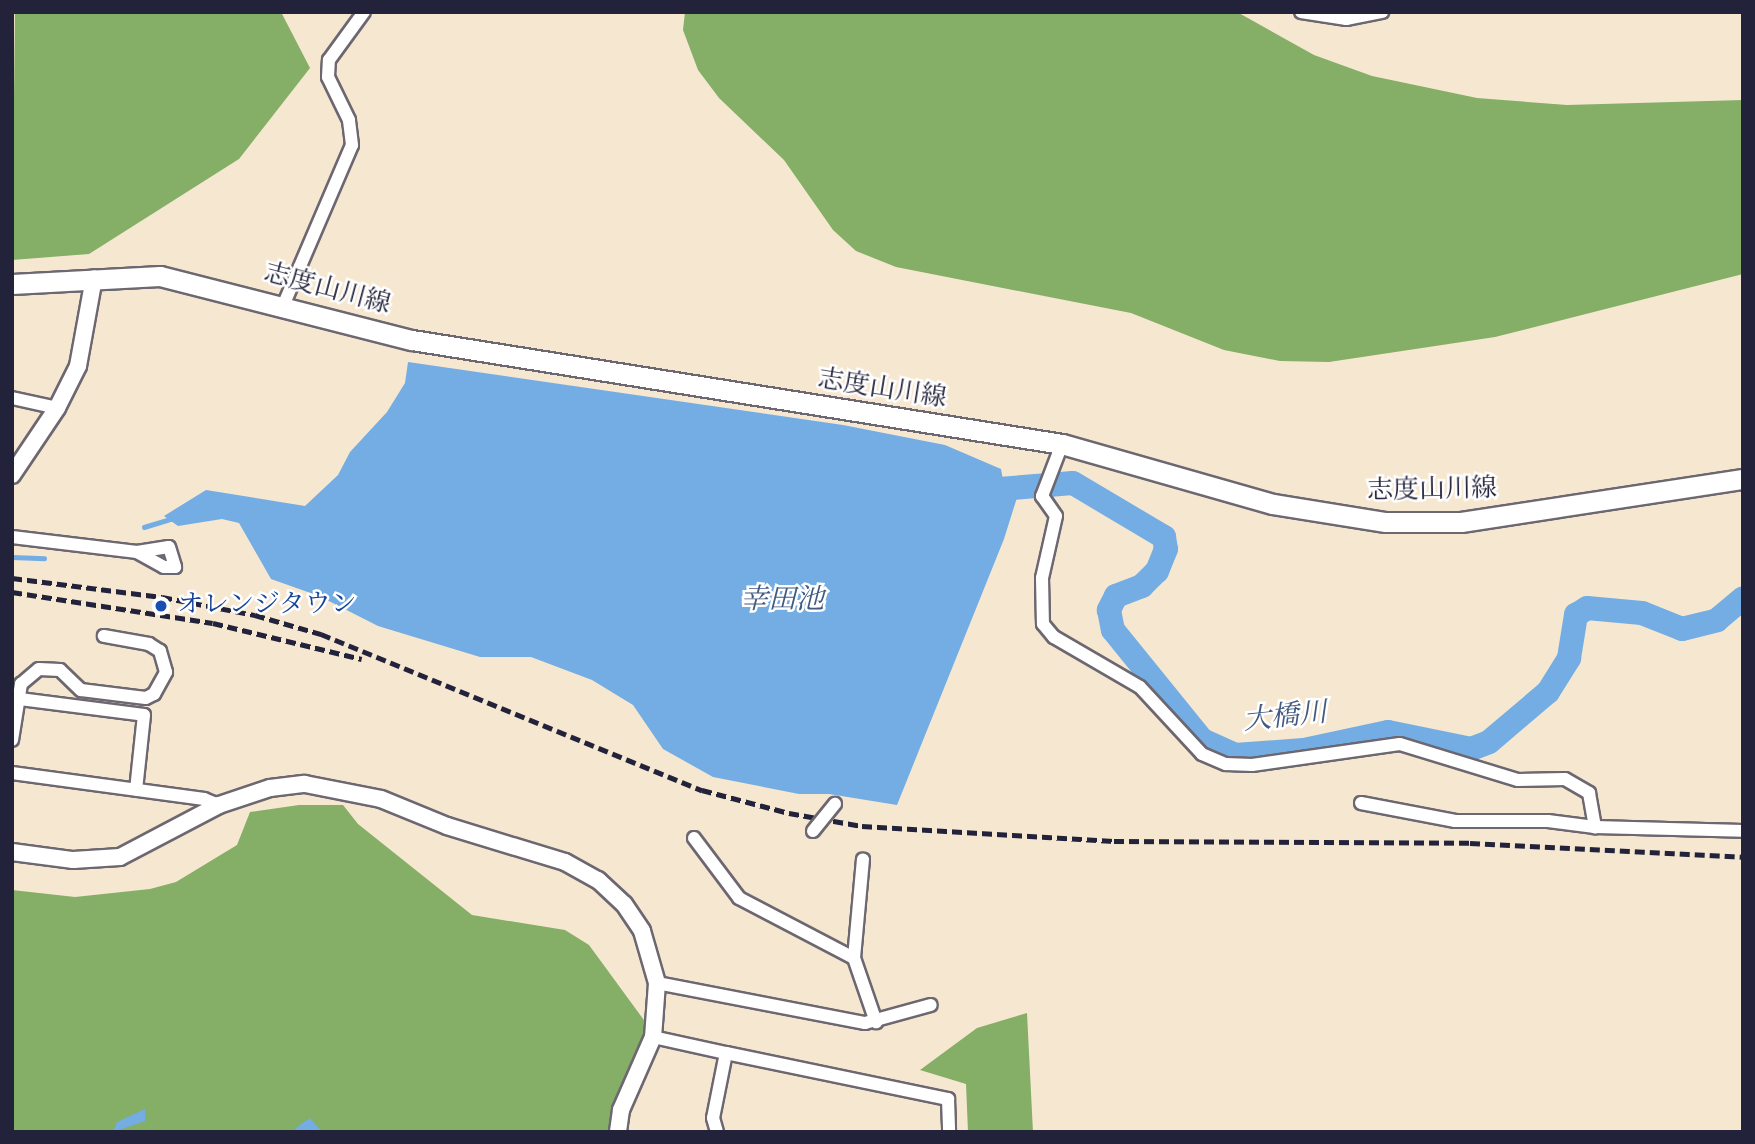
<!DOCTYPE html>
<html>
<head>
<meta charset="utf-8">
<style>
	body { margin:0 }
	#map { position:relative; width:1755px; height:1144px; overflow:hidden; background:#f6e7d1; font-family:Vollkorn,"Noto Serif JP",serif }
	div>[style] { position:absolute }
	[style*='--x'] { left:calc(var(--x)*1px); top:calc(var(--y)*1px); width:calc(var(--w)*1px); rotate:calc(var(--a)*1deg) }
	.forest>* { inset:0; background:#85ae66 }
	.water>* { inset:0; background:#73ade4 }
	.stream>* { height:4.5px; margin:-2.25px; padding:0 2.25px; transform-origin:2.25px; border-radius:2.25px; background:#73ade4 }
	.river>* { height:24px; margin:-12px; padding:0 12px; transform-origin:12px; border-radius:12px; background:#73ade4 }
	.roads { filter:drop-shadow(2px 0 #6c6770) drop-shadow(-2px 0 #6c6770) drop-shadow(0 2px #6c6770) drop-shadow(0 -2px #6c6770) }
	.street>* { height:12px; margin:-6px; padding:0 6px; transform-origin:6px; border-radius:6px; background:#fff }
	.secondary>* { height:16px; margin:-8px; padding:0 8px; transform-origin:8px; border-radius:8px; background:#fff }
	.primary>* { height:19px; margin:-9.5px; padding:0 9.5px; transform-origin:9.5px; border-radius:9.5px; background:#fff }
	.rail>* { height:4.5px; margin-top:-2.25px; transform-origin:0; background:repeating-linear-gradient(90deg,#22223b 0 10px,transparent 0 15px) }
	.bridges { filter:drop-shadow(2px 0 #6c6770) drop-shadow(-2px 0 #6c6770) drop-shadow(0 2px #6c6770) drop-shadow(0 -2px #6c6770) }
	.street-bridge>* { height:12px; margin:-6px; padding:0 6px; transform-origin:6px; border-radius:6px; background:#fff }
	.dots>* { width:19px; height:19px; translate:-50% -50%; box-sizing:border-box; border:4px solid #fff; border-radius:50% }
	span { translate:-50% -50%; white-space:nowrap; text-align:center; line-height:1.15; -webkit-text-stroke:5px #fff; paint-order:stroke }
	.street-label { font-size:26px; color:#22223b }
	.transit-label { font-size:26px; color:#164399 }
	.left { translate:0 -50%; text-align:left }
	.water-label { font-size:28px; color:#425a7f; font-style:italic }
	.frame { position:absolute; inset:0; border:14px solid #22223b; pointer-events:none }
</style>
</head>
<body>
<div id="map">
	<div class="forest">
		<div style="clip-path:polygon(15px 12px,281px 12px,310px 68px,239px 159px,89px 254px,12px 260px)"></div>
		<div style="clip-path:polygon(685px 12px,1237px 12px,1314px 55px,1372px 76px,1477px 98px,1567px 105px,1743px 100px,1743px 274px,1495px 337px,1329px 362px,1280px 361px,1224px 350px,1131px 313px,896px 267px,856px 251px,833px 230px,784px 160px,719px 98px,698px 70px,683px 30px)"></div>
		<div style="clip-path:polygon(299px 805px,343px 805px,358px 824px,472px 915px,565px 930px,589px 945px,649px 1027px,615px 1102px,612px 1132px,12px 1132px,12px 890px,75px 897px,150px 889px,176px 882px,237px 845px,250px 812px)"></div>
		<div style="clip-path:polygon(1027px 1013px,1033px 1132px,968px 1132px,966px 1084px,920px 1070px,977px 1028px)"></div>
	</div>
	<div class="water">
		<div style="clip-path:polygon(408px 362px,843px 425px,945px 445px,1001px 469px,1003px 480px,1020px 488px,1004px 539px,897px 805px,829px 794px,799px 794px,713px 777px,663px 749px,633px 705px,592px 680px,531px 657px,480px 657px,378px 626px,319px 596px,271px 579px,239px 523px,222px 519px,178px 526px,164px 516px,206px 490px,305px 506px,338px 475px,350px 452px,387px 412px,405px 383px)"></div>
		<div style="clip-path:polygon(145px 1109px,145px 1121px,113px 1132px,117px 1122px)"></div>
		<div style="clip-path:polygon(310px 1118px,322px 1132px,292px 1132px,301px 1124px)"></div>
	</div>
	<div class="stream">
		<div style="--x:144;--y:527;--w:30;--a:-17"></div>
		<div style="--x:12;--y:557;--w:32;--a:2"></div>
	</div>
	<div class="river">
		<div style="--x:986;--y:490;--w:87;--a:-4.6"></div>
		<div style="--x:1073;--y:483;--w:106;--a:30.7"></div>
		<div style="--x:1164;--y:537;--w:12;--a:81"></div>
		<div style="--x:1166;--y:549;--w:24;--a:112"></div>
		<div style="--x:1157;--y:571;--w:21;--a:135"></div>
		<div style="--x:1142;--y:586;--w:28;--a:159"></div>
		<div style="--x:1116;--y:596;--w:16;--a:117"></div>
		<div style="--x:1109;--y:610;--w:20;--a:79"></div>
		<div style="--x:1113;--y:630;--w:141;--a:51"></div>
		<div style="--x:1202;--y:740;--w:36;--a:24"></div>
		<div style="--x:1235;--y:755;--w:69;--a:-4.1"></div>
		<div style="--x:1304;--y:750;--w:86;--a:-12.1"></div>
		<div style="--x:1388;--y:732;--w:85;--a:11.6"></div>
		<div style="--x:1471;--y:749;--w:19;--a:-21"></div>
		<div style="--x:1489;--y:742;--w:77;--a:-40.3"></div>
		<div style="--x:1548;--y:692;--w:40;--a:-58"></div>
		<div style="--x:1569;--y:658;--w:44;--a:-80.8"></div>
		<div style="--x:1576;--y:615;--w:13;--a:-32"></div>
		<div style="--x:1587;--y:608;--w:55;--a:5.2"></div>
		<div style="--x:1642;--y:613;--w:43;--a:21.8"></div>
		<div style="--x:1682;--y:629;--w:36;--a:-14"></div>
		<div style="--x:1717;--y:620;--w:34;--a:-40"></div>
	</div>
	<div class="roads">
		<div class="street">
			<div style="--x:1301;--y:12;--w:46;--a:8.8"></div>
			<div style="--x:1346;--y:19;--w:37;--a:-11"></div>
			<div style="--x:283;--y:306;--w:175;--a:-66.8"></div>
			<div style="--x:352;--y:145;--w:25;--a:-97"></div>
			<div style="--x:349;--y:120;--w:48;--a:-116"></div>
			<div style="--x:328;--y:77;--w:17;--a:-87"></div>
			<div style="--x:329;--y:60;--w:59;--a:-53.9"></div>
			<div style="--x:12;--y:398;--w:46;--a:12.5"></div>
			<div style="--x:1062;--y:444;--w:56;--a:111"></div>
			<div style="--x:1042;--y:496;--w:24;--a:55"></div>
			<div style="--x:1056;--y:516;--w:64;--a:102.7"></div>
			<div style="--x:1042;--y:578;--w:46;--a:88.8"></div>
			<div style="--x:1043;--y:624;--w:17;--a:50"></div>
			<div style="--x:1054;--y:637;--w:99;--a:30.2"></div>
			<div style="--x:1140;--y:687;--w:91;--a:47.2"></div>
			<div style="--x:1202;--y:754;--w:26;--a:23"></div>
			<div style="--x:1226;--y:764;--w:26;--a:2"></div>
			<div style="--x:1252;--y:765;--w:149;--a:-8.1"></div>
			<div style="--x:1400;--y:744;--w:123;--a:17"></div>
			<div style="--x:1518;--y:780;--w:47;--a:-1.2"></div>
			<div style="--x:1565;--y:779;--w:28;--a:30"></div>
			<div style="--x:1589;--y:793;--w:35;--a:80"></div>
			<div style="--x:1595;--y:827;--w:148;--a:1.5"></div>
			<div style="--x:12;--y:537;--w:126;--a:6.8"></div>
			<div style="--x:137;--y:552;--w:32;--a:-9"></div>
			<div style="--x:169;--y:547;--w:21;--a:73"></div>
			<div style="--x:175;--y:567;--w:11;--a:180"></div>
			<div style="--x:164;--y:567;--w:31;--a:-151"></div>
			<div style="--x:12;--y:698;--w:133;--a:7.3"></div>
			<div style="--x:144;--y:715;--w:75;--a:96.1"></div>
			<div style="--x:12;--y:740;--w:57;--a:-80.9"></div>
			<div style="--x:21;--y:684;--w:23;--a:-40"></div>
			<div style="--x:39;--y:669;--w:21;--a:3"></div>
			<div style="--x:60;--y:670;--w:29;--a:44"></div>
			<div style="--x:81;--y:690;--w:65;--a:7"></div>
			<div style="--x:146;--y:698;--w:9;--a:-27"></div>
			<div style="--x:154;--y:694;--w:25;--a:-61"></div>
			<div style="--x:166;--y:672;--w:22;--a:-106"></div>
			<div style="--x:160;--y:651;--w:13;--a:-148"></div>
			<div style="--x:149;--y:644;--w:46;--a:-169.9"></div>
			<div style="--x:12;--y:773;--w:194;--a:7.7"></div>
			<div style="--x:204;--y:799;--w:16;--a:22"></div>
			<div style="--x:1361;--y:803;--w:96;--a:10.8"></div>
			<div style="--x:1455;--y:821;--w:93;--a:0"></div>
			<div style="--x:1548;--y:821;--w:47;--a:7.3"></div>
			<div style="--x:694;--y:838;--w:75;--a:53.1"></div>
			<div style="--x:739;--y:898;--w:130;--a:27.6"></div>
			<div style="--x:854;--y:958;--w:68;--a:71"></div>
			<div style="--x:854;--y:958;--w:99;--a:-84.8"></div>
			<div style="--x:657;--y:983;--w:212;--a:10.9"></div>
			<div style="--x:865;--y:1023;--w:68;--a:-15.3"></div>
			<div style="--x:653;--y:1037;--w:75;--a:12.4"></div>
			<div style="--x:726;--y:1053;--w:66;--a:101.3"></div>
			<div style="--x:713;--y:1118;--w:15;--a:74"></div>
			<div style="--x:726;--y:1053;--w:227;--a:11.7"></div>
			<div style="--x:948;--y:1099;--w:33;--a:88"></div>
		</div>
		<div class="secondary">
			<div style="--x:12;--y:475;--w:81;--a:-56.1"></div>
			<div style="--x:57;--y:408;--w:47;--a:-63.4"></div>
			<div style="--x:78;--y:366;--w:89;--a:-79.7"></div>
			<div style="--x:12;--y:852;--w:62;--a:7.5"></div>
			<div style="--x:73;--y:860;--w:47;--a:-3.7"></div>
			<div style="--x:120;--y:857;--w:112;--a:-27.7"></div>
			<div style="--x:219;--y:805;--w:54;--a:-18.4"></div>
			<div style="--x:270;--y:788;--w:35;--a:-7"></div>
			<div style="--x:305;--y:784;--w:77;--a:11.2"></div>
			<div style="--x:381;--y:799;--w:71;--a:22.2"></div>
			<div style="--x:447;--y:826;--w:123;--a:17"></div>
			<div style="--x:565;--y:862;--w:38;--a:29"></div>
			<div style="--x:598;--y:880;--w:35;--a:43"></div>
			<div style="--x:624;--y:904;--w:32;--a:56"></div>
			<div style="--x:642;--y:931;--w:54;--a:73.9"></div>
			<div style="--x:657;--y:983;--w:54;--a:94.2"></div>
			<div style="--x:653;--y:1037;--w:80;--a:113.7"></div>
			<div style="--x:621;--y:1110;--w:22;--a:98"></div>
		</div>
		<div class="primary">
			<div style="--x:12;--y:284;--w:148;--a:-3.1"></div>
			<div style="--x:160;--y:276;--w:260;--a:14.3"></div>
			<div style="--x:412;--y:340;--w:658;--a:9.09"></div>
			<div style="--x:1062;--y:444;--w:219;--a:15.9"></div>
			<div style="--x:1273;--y:504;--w:114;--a:9.1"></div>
			<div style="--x:1386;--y:522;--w:75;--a:0"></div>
			<div style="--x:1461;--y:522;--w:285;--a:-8.7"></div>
		</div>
	</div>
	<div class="rail">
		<div style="--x:12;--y:578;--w:151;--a:7.2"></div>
		<div style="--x:162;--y:597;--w:95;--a:11"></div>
		<div style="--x:255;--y:615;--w:69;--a:16.1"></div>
		<div style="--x:321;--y:634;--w:412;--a:22.3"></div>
		<div style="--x:702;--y:790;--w:90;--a:14.8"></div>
		<div style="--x:789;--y:813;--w:74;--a:10.1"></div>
		<div style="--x:862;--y:826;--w:252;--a:3.4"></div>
		<div style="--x:1114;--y:841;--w:356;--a:0.3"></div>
		<div style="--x:1470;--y:843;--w:273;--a:2.9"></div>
		<div style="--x:12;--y:592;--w:203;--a:8.8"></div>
		<div style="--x:213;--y:623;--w:153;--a:13.6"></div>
	</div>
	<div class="bridges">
		<div class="street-bridge">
			<div style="--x:813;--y:831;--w:35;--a:-51"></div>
		</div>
	</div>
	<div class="dots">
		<div style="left:161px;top:606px;background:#1a4fb4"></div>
	</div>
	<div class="street-label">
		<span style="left:327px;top:290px;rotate:15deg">志度山川線</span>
		<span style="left:882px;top:390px;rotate:9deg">志度山川線</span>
		<span style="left:1432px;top:491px;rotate:-1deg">志度山川線</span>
	</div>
	<div class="transit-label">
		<span class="left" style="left:177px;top:606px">オレンジタウン</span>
	</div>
	<div class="water-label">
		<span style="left:782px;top:601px">幸田池</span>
		<span style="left:1285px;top:718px;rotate:-6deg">大橋川</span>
	</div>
	<div class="frame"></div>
</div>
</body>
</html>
